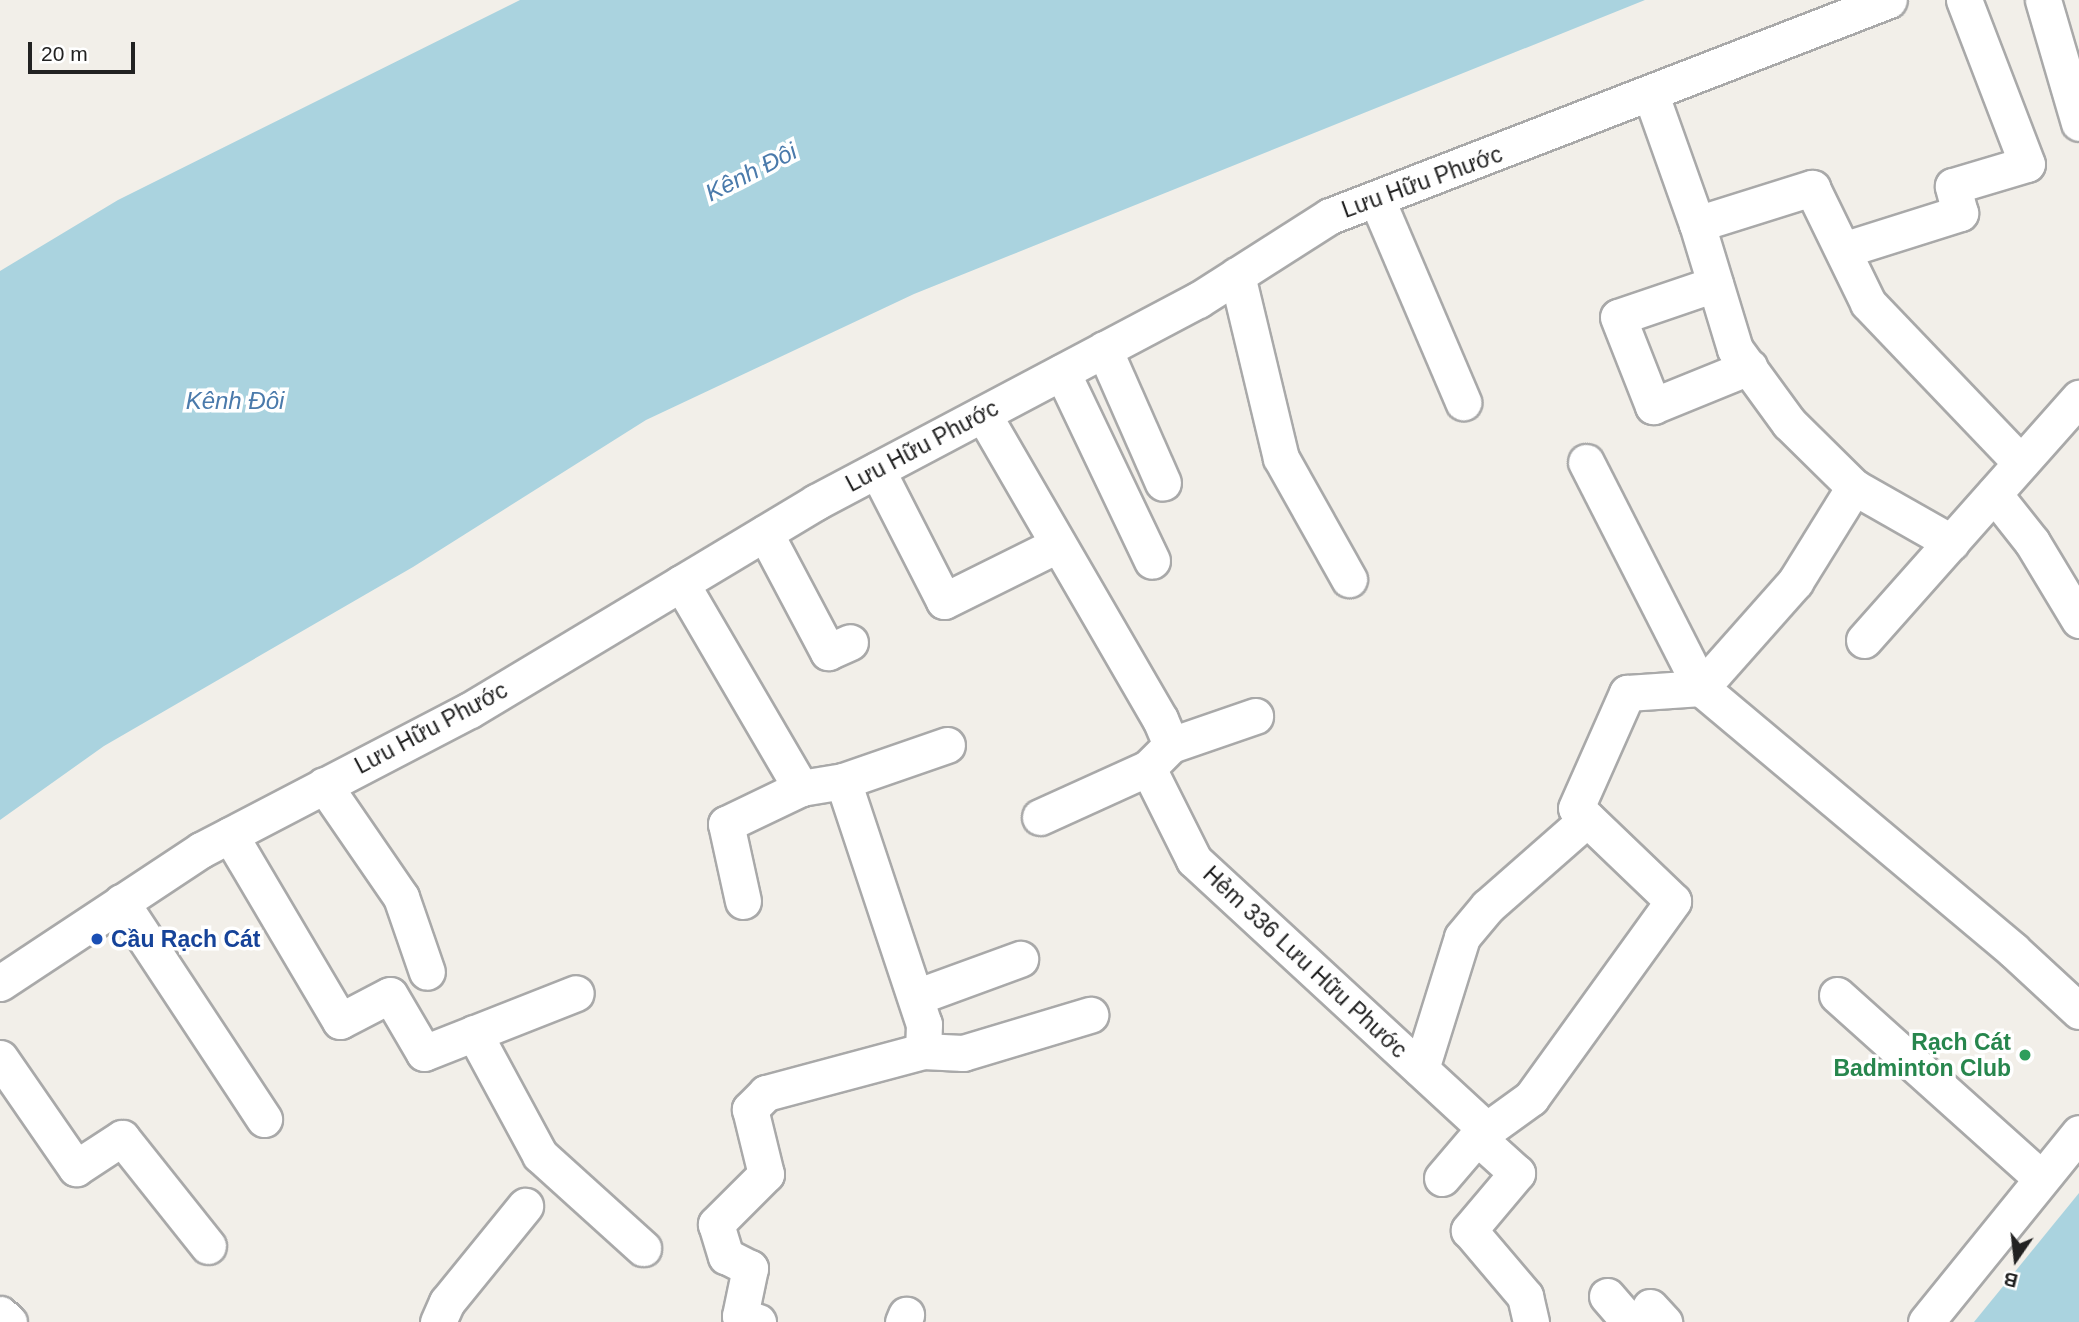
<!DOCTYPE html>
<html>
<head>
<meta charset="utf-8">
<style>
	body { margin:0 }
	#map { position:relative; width:2079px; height:1322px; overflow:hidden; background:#f2efe9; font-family:Helvetica,sans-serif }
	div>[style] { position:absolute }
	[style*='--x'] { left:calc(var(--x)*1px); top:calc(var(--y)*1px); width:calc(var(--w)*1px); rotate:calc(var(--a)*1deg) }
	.water>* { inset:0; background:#aad3df }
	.roads { filter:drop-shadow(2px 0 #a9a9a9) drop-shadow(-2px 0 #a9a9a9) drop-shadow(0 2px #a9a9a9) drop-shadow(0 -2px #a9a9a9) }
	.minor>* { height:35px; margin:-17.5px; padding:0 17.5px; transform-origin:17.5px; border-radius:17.5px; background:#fff }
	.dots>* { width:19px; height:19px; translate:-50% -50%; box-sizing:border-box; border:4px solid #fff; border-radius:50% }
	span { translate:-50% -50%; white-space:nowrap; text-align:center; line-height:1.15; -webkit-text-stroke:7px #fff; paint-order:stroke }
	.street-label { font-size:23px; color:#222 }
	.transit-label { font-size:23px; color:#164399; font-weight:700 }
	.left { translate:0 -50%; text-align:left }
	.leisure-label { font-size:23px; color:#27864d; font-weight:700 }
	.right { translate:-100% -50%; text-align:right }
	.water-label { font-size:24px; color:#4a7aab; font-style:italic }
	.north { position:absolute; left:1981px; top:1224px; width:70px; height:70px; -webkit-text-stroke:5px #fff; paint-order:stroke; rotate:194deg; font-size:19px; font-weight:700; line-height:28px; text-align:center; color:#222 }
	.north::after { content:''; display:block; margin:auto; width:24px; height:32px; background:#222; clip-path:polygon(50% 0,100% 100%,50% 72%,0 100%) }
	.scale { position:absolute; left:28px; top:42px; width:107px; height:32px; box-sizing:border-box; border:4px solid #222; border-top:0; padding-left:9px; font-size:21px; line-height:24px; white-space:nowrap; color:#222; -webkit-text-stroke:5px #fff; paint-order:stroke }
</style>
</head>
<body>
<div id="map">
	<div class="water">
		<div style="clip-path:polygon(520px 0,1645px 0,914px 294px,646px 420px,413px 567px,104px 746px,0 820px,0 271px,118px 200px)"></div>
		<div style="clip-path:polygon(2079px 1193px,2079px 1322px,1974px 1322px)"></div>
	</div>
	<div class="roads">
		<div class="minor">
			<div style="--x:2043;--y:0;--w:128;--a:73.7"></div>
			<div style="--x:1651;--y:95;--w:137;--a:70.4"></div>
			<div style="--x:1697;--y:224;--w:131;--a:73.1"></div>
			<div style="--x:1735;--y:349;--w:92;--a:53.9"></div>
			<div style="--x:1789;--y:423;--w:91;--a:44.6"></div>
			<div style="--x:1854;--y:487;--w:112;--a:29.6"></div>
			<div style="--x:1377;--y:200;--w:220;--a:66.9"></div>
			<div style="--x:1697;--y:224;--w:121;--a:-17.4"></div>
			<div style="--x:1812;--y:188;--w:128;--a:64"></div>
			<div style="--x:1868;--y:303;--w:221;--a:46.3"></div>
			<div style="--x:1843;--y:250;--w:123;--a:-17.5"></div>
			<div style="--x:1960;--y:213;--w:28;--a:-105"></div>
			<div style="--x:1953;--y:186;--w:77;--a:-16.6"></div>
			<div style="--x:2027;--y:164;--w:176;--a:-111"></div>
			<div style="--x:1237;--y:275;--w:188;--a:76.5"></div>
			<div style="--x:1281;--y:458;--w:139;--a:60.7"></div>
			<div style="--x:1715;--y:284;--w:102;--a:161.2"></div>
			<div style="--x:1618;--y:317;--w:96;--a:68.5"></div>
			<div style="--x:1653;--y:406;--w:104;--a:-22.1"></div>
			<div style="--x:1104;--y:349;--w:146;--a:66.2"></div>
			<div style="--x:1062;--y:372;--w:209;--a:64.5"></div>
			<div style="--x:983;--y:414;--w:353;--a:59.9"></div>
			<div style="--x:1160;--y:719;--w:28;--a:67"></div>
			<div style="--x:1171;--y:745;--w:33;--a:135"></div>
			<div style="--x:1148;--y:768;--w:103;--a:63.4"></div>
			<div style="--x:1194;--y:860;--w:398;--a:42.7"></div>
			<div style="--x:1586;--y:462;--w:254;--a:63"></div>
			<div style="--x:1701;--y:688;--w:407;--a:40"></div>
			<div style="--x:2013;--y:950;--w:90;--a:42.7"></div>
			<div style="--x:877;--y:470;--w:147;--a:62.9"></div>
			<div style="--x:944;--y:601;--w:126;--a:-26.4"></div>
			<div style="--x:1994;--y:494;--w:61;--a:51.6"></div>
			<div style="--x:2032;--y:542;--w:91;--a:58.9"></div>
			<div style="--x:765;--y:533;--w:135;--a:62.1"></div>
			<div style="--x:828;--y:652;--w:24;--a:-24"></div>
			<div style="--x:681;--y:583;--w:238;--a:59.7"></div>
			<div style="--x:801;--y:788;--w:43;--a:-9.5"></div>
			<div style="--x:843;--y:781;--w:256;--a:71.6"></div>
			<div style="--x:924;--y:1024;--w:27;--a:92"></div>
			<div style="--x:923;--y:1051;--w:163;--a:165"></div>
			<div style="--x:766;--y:1093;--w:23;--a:135"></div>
			<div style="--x:750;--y:1109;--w:67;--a:76.2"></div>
			<div style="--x:766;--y:1174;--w:71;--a:135"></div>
			<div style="--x:716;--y:1224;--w:34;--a:73"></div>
			<div style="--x:726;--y:1256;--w:27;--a:27"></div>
			<div style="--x:750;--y:1268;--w:49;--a:101.8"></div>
			<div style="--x:740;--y:1316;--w:19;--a:18"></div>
			<div style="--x:1864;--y:640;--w:324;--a:-48.4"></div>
			<div style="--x:1171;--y:745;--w:89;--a:-19"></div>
			<div style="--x:843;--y:781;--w:110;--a:-19.1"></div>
			<div style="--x:324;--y:785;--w:136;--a:55.5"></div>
			<div style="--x:401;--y:897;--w:79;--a:70.9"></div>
			<div style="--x:1040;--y:817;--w:119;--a:-24.4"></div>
			<div style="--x:230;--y:835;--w:216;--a:59.4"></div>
			<div style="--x:340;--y:1021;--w:56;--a:-27.5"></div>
			<div style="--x:390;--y:995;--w:67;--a:59.6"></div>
			<div style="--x:424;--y:1053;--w:163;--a:-21.5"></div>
			<div style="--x:743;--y:901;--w:79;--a:-102.4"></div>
			<div style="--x:726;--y:824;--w:83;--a:-25.6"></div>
			<div style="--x:121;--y:902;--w:260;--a:56.6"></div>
			<div style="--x:0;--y:983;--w:241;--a:-33.5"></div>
			<div style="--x:201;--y:850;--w:303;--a:-27.5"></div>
			<div style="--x:470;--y:710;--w:404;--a:-31"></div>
			<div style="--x:816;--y:502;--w:432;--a:-27.9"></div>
			<div style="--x:1198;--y:300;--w:156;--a:-32.5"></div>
			<div style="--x:1330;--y:216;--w:599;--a:-21.13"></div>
			<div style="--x:1837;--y:995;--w:274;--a:41.9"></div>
			<div style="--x:916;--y:997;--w:111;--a:-20.1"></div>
			<div style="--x:474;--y:1033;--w:139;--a:61.6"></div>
			<div style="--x:540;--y:1155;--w:139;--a:42.1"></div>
			<div style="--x:923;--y:1051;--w:40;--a:2.9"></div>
			<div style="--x:963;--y:1053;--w:133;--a:-16.7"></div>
			<div style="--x:0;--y:1058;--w:134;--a:55.4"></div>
			<div style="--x:76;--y:1168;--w:55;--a:-33.1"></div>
			<div style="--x:122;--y:1138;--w:138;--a:51.5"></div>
			<div style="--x:1421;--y:1069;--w:138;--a:-72.7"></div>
			<div style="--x:1462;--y:937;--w:40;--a:-50"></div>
			<div style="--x:1488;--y:906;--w:132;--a:-41.3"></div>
			<div style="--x:1477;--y:1137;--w:54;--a:42"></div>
			<div style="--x:1517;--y:1173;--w:75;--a:130.1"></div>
			<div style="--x:1469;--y:1230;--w:87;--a:49.7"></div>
			<div style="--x:1525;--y:1296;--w:27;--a:77"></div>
			<div style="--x:1442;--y:1178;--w:54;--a:-49.5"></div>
			<div style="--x:1477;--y:1137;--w:67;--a:-35.8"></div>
			<div style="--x:1531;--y:1098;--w:243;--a:-54.2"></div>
			<div style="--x:1673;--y:901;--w:134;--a:-136.2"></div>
			<div style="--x:1576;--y:808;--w:126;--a:-66.1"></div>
			<div style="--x:1627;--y:693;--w:74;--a:-3.9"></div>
			<div style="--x:1701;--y:688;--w:142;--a:-48.4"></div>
			<div style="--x:1795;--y:582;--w:112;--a:-58.2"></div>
			<div style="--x:1607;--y:1296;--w:35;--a:49"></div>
			<div style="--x:1650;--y:1307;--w:21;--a:47"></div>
			<div style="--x:0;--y:1314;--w:12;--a:42"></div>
			<div style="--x:438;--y:1322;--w:22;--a:-66"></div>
			<div style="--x:447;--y:1302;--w:124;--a:-50.9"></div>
			<div style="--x:903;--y:1322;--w:8;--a:-67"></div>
			<div style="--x:1926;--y:1322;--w:243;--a:-51"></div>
		</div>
	</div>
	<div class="dots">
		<div style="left:97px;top:939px;background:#1a4fb4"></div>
		<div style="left:2025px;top:1055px;background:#2e9e5b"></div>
	</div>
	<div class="street-label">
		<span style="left:1422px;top:182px;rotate:-20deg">Lưu Hữu Phước</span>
		<span style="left:922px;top:446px;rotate:-28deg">Lưu Hữu Phước</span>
		<span style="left:431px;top:728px;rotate:-28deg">Lưu Hữu Phước</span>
		<span style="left:1305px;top:962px;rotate:43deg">Hẻm 336 Lưu Hữu Phước</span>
	</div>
	<div class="transit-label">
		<span class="left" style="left:111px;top:939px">Cầu Rạch Cát</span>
	</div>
	<div class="leisure-label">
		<span class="right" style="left:2011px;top:1055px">Rạch Cát<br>Badminton Club</span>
	</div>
	<div class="water-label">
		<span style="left:751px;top:172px;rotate:-27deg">Kênh Đôi</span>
		<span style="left:235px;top:401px">Kênh Đôi</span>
	</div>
	<div class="north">B</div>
	<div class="scale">20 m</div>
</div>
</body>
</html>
